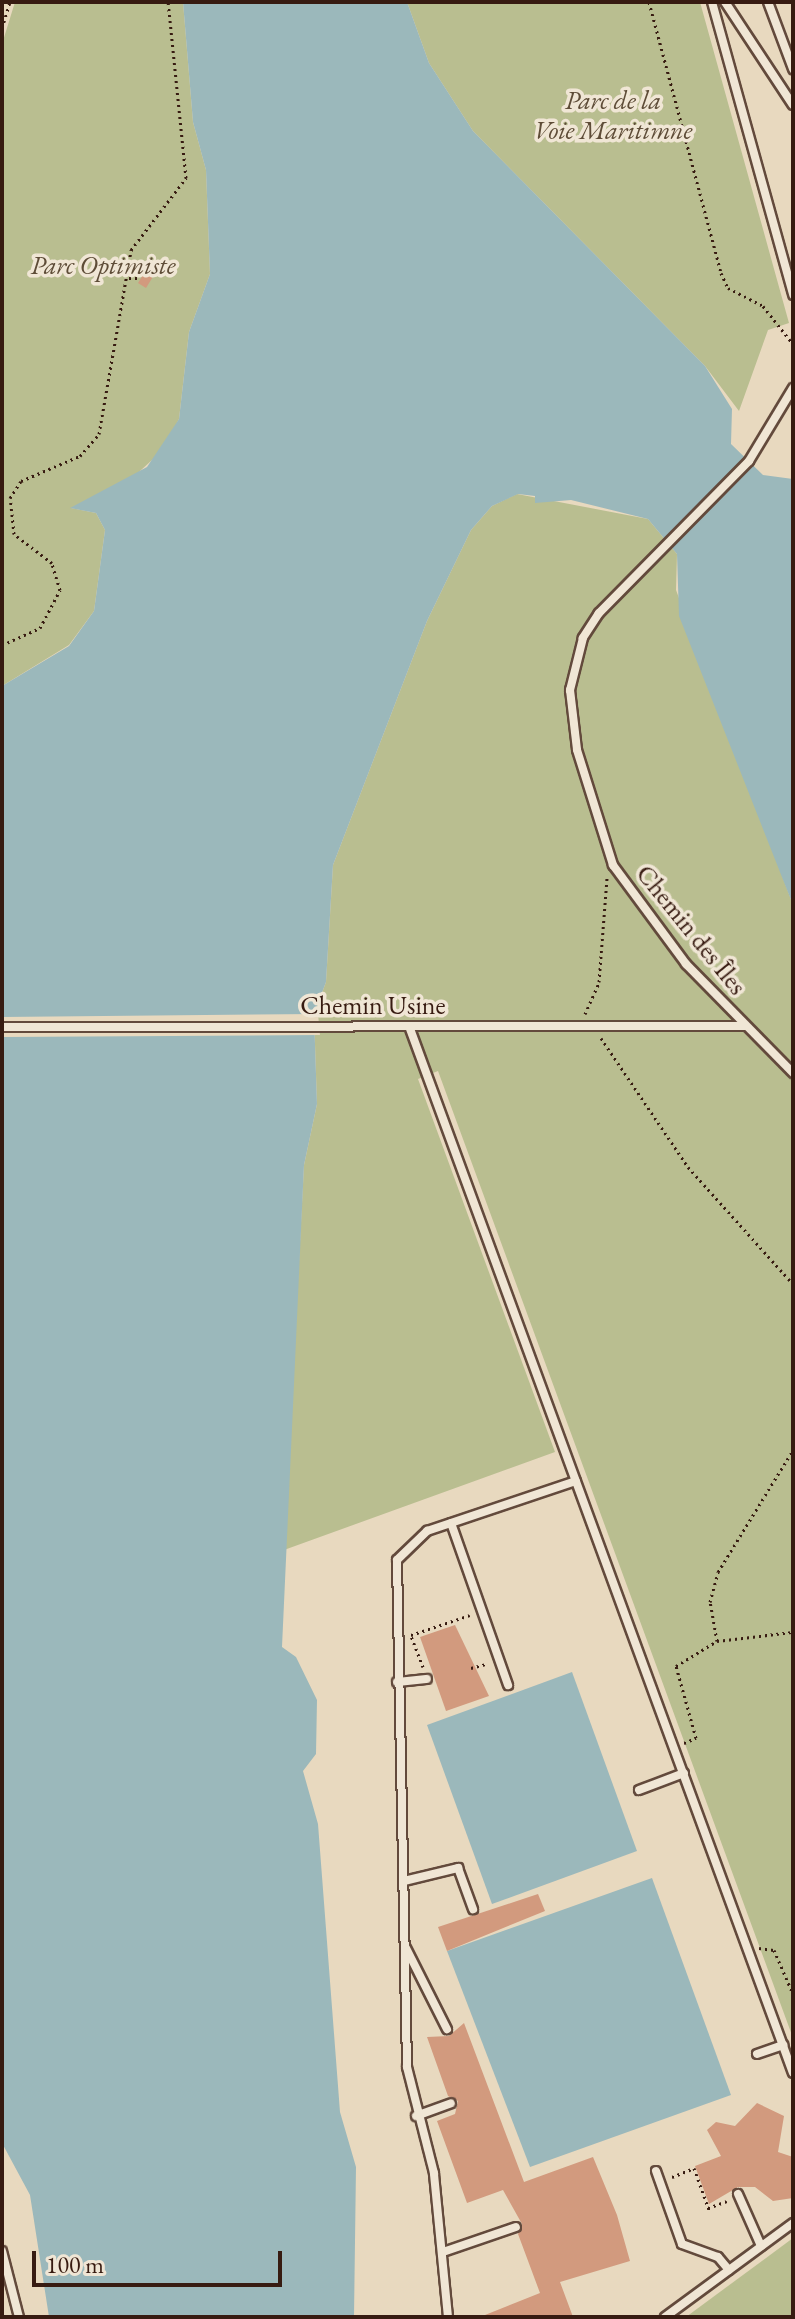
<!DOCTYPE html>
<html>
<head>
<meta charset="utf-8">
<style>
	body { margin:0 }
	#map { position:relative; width:795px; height:2319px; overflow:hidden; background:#e8d9bf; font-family:"EB Garamond",serif }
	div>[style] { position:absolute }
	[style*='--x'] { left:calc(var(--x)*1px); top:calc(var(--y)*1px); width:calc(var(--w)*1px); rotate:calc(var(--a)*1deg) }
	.green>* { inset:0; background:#b9be90 }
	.water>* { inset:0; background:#9bb8bb }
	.pier>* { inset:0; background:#e8d9bf }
	.building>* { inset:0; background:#d29a7e }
	.path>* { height:3px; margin-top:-1.5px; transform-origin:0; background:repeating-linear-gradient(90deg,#371b11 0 2px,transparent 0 6px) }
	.roads { filter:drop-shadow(2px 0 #634a3c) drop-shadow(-2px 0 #634a3c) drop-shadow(0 2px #634a3c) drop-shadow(0 -2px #634a3c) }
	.service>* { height:8px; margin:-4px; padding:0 4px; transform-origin:4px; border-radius:4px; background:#f0e6d5 }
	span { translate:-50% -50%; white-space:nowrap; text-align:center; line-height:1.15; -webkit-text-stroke:7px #f0e6d5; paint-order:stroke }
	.park-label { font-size:26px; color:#5e4c37; font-style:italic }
	.street-label { font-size:26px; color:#371b11 }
	.frame { position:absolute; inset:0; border:4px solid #371b11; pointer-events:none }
	.scale { position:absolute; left:32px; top:2251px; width:250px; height:36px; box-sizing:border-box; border:4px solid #371b11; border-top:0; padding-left:10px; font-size:24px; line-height:28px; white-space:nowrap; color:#371b11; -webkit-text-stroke:6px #f0e6d5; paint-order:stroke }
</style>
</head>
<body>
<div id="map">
	<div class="green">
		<div style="clip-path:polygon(15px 2px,183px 2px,193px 122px,206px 170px,210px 274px,189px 332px,179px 419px,163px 450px,129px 481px,71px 508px,96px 513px,105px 530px,94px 611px,69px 645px,2px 686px,2px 44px)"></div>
		<div style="clip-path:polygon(407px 2px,700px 2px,789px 323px,768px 330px,739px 411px,705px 366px,473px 131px,429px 63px)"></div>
		<div style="clip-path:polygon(517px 494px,648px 519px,677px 554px,676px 590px,793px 905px,793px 2038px,438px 1071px,418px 1079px,555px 1452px,284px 1550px,304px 1165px,317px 1104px,314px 1014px,326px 982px,333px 865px,427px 621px,471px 530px,492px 506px)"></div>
		<div style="clip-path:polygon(793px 2238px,793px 2317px,686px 2317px)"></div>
	</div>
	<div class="water">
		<div style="clip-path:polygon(183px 2px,407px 2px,429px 63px,473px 131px,705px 366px,732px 409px,731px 444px,763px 475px,793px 479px,793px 905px,679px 616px,677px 554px,648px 519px,571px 500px,535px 503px,535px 496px,518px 494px,492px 506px,471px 530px,427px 621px,333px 865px,326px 982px,314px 1014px,317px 1104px,304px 1165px,282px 1647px,296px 1657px,317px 1700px,316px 1754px,303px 1771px,318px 1824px,340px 2112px,356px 2167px,354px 2317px,49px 2317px,30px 2195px,2px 2143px,2px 686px,69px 646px,94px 611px,105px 530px,96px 513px,70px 508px,147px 467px,179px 419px,189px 332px,210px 274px,206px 170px,193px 122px)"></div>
		<div style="clip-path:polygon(572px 1672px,637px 1851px,492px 1904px,427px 1725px)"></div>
		<div style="clip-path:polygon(652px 1878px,731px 2095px,530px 2167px,447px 1951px)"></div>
	</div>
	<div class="pier">
		<div style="clip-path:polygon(318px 1014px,320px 1035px,2px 1037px,2px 1017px)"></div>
	</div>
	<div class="building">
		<div style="clip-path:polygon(146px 270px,154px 275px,146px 288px,138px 283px)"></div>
		<div style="clip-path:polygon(455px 1625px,489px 1696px,446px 1711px,420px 1637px)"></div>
		<div style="clip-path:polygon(538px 1894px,545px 1911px,447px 1951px,438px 1927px)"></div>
		<div style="clip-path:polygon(464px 2023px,524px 2182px,593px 2157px,617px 2215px,630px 2261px,560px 2282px,573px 2317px,480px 2317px,540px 2293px,518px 2234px,522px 2224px,503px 2190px,467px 2203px,437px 2121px,455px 2114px,458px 2101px,448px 2096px,427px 2037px,449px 2036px)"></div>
		<div style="clip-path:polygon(757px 2103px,784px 2116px,778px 2152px,793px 2157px,793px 2198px,773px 2201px,755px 2187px,738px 2187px,709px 2204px,695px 2166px,721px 2156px,707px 2130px,716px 2122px,735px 2126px)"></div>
	</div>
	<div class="path">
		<div style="--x:649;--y:2;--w:280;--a:75.1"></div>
		<div style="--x:721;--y:273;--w:17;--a:65"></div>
		<div style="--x:728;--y:288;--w:39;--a:27"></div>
		<div style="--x:763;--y:306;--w:48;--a:51.7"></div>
		<div style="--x:2;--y:28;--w:27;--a:-73"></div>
		<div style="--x:129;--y:278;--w:9;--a:0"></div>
		<div style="--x:2;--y:645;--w:42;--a:-24.1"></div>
		<div style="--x:40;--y:628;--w:43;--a:-62.2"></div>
		<div style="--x:60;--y:590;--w:28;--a:-107"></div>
		<div style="--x:52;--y:563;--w:48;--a:-142.7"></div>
		<div style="--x:14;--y:534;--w:36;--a:-96"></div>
		<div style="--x:10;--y:498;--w:20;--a:-57"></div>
		<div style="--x:21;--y:481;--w:64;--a:-23"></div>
		<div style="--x:80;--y:456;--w:29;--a:-49"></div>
		<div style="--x:99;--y:434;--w:187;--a:-80.1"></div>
		<div style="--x:131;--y:250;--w:91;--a:-52.6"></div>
		<div style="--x:186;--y:178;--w:177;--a:-95.8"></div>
		<div style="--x:585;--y:1014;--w:35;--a:-66"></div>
		<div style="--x:599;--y:982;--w:105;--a:-85.6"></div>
		<div style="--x:601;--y:1038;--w:156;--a:56"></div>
		<div style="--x:688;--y:1167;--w:157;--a:48.1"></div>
		<div style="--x:717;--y:1641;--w:77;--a:-6.8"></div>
		<div style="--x:423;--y:1667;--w:34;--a:-111"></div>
		<div style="--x:411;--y:1635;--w:62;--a:-18.7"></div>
		<div style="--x:471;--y:1668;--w:16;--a:-15"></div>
		<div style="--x:684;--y:1743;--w:13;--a:-23"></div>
		<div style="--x:696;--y:1738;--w:75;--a:-105.5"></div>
		<div style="--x:676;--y:1666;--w:48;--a:-31.4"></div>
		<div style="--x:717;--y:1641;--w:40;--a:-100"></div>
		<div style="--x:710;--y:1602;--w:31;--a:-75"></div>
		<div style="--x:718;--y:1572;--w:143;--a:-58.4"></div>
		<div style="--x:759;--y:1948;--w:15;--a:8"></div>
		<div style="--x:774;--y:1950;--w:48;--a:66.6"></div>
		<div style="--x:672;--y:2177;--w:24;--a:-22"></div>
		<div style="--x:694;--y:2168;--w:45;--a:70.3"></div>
		<div style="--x:708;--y:2208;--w:20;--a:-20"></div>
	</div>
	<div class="roads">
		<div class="service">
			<div style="--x:712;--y:2;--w:304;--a:74.5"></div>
			<div style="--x:725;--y:2;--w:123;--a:56.6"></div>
			<div style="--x:768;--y:2;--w:72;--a:69.5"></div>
			<div style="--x:793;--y:388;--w:85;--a:121.1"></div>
			<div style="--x:749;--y:461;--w:214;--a:134.6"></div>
			<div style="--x:599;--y:613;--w:30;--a:123"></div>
			<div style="--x:583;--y:638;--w:54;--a:104"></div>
			<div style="--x:570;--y:690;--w:60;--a:83.3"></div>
			<div style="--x:577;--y:750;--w:121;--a:72.6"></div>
			<div style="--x:613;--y:865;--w:123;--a:53.6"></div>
			<div style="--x:686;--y:964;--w:153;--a:45.5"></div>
			<div style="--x:409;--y:1026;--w:1115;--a:69.86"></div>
			<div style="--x:2;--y:1027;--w:743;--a:-0.08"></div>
			<div style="--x:451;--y:1523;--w:172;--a:70.6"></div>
			<div style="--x:397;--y:1682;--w:30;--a:-6"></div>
			<div style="--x:639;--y:1790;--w:48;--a:-20.7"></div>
			<div style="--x:404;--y:1881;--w:56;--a:-13.5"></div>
			<div style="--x:458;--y:1868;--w:44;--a:69.9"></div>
			<div style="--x:406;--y:1948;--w:91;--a:63.2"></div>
			<div style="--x:757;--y:2054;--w:28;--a:-19"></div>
			<div style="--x:416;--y:2116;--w:37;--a:-20"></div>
			<div style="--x:656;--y:2171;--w:77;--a:70.4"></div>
			<div style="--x:682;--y:2244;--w:38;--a:20"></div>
			<div style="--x:718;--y:2257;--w:17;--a:50"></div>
			<div style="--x:738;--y:2194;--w:57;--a:66.1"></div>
			<div style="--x:2;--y:2251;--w:68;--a:75.6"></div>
			<div style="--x:443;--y:2252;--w:77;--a:-18.9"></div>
			<div style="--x:448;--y:2317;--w:145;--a:-95.6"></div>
			<div style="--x:434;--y:2173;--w:109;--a:-104.3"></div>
			<div style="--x:407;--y:2067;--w:507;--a:-91.13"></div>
			<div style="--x:397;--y:1560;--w:42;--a:-44"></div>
			<div style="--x:427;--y:1531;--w:157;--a:-18.6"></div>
			<div style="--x:665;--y:2317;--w:159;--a:-36.3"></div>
		</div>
	</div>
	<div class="park-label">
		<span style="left:613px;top:116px">Parc de la<br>Voie Maritimne</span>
		<span style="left:103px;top:266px">Parc Optimiste</span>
	</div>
	<div class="street-label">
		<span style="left:691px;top:930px;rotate:51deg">Chemin des Îles</span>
		<span style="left:373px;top:1006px">Chemin Usine</span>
	</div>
	<div class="frame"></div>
	<div class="scale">100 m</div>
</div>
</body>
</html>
